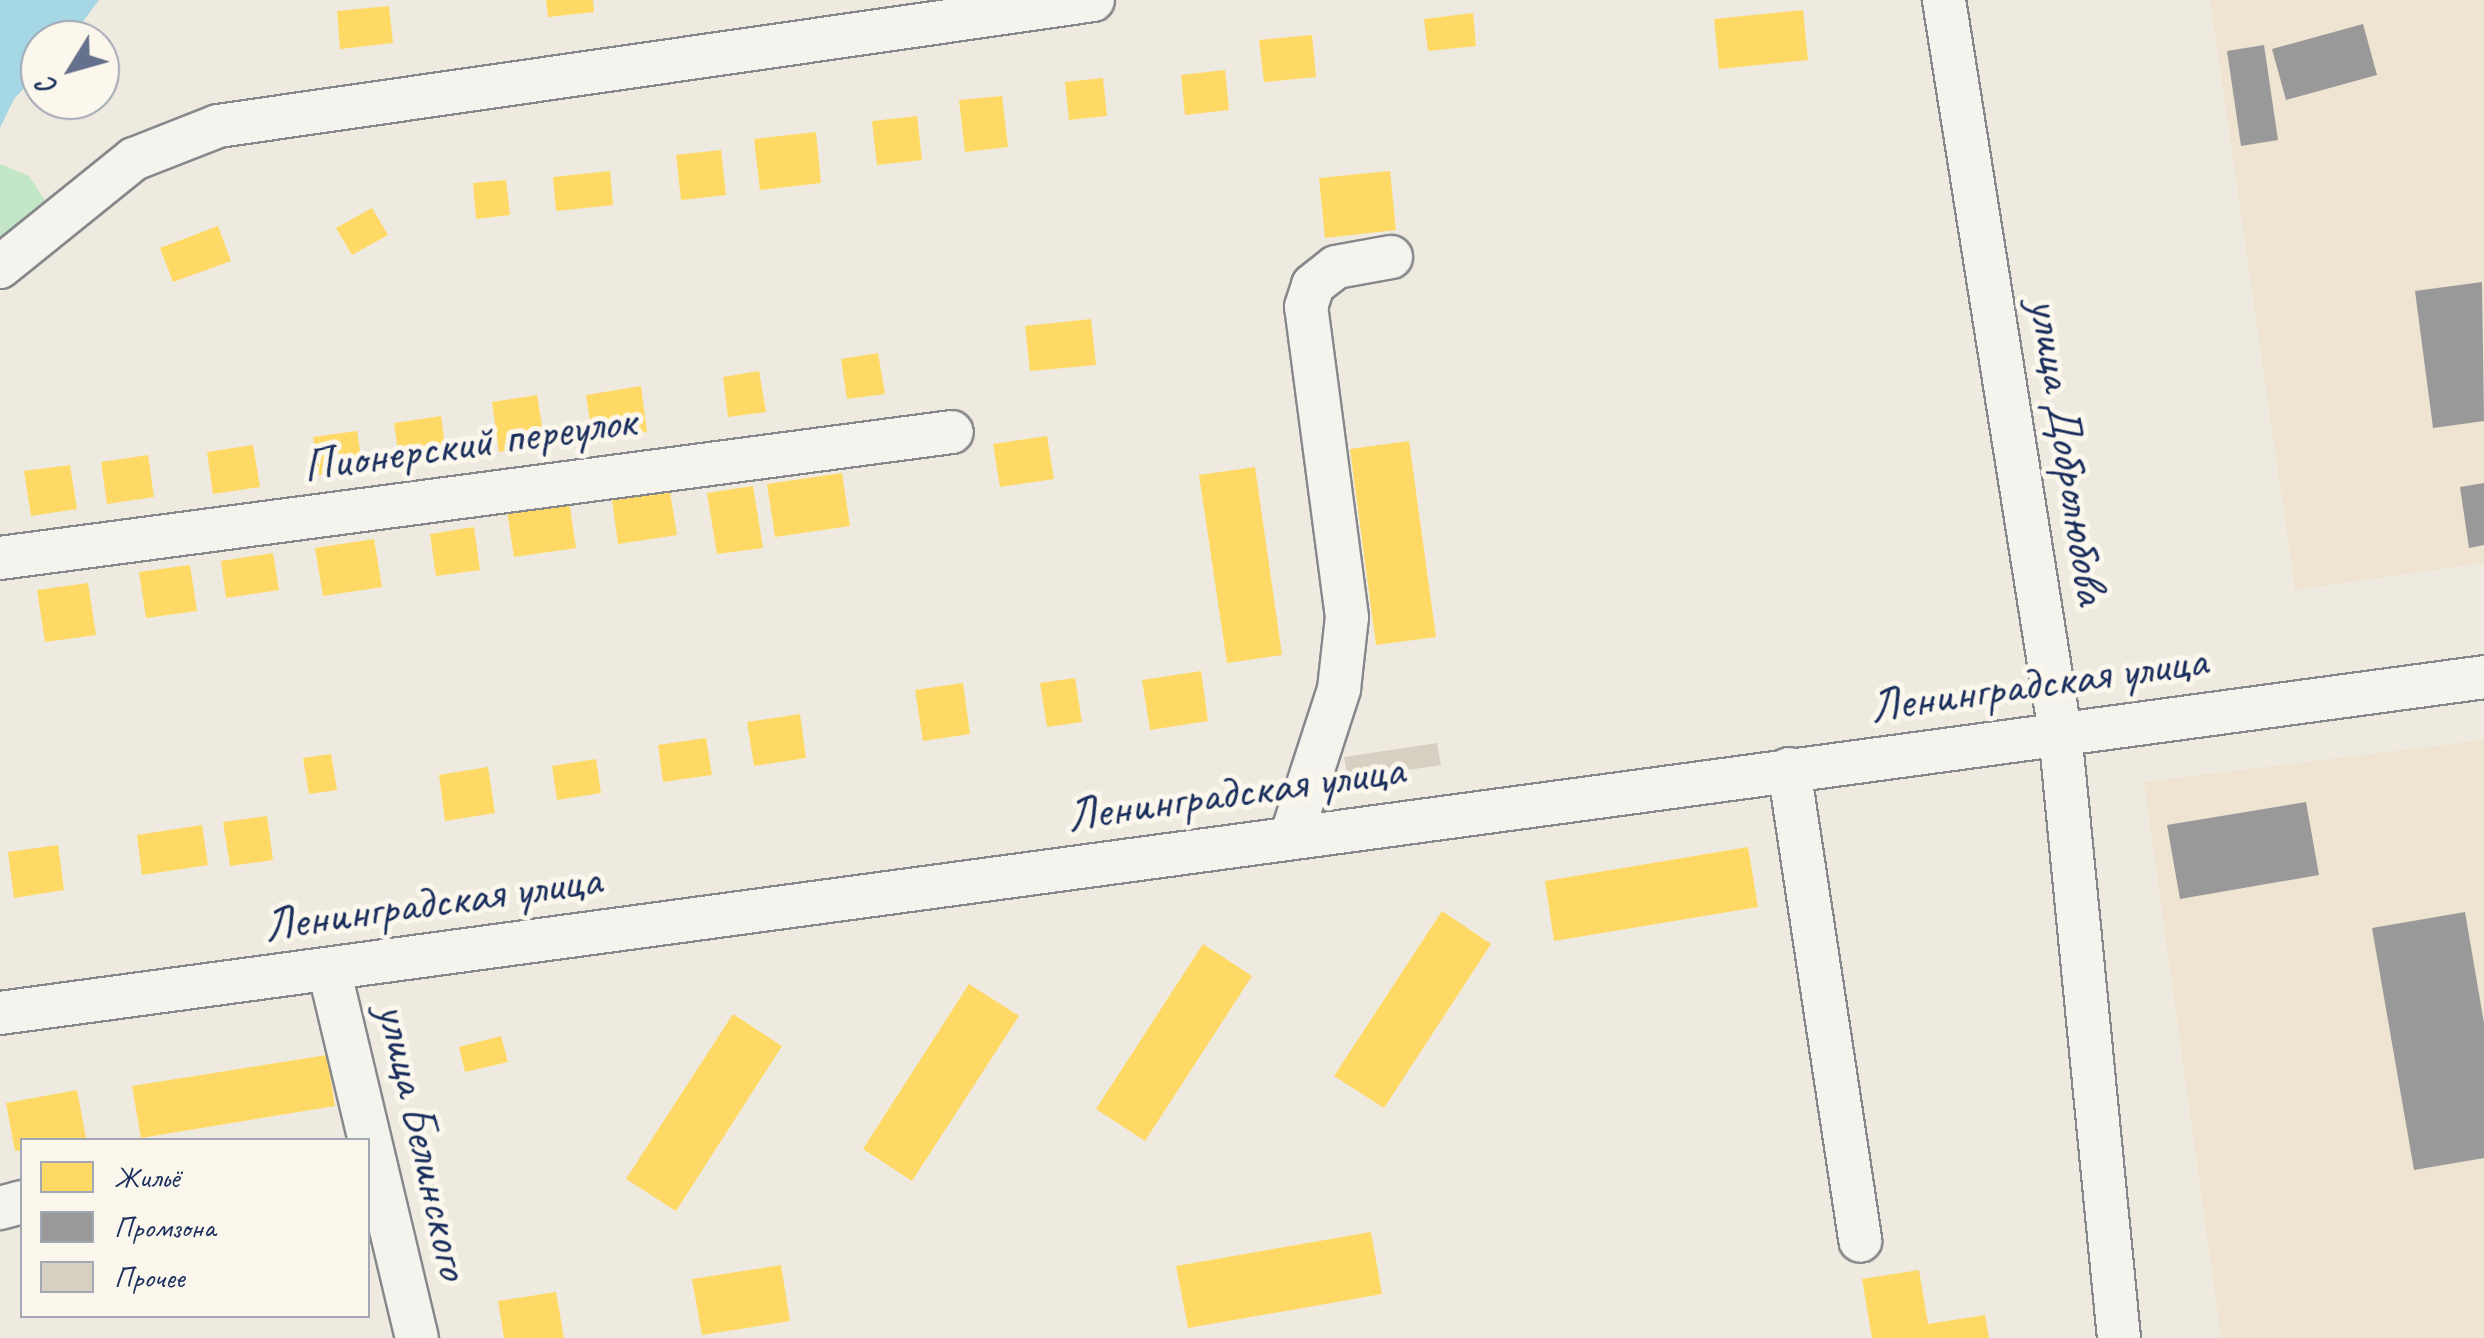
<!DOCTYPE html>
<html>
<head>
<meta charset="utf-8">
<style>
	body { margin:0 }
	#map { position:relative; width:2484px; height:1338px; overflow:hidden; background:#efeae0; font-family:Caveat,sans-serif }
	div>[style] { position:absolute }
	[style*='--x'] { left:calc(var(--x)*1px); top:calc(var(--y)*1px); width:calc(var(--w)*1px); rotate:calc(var(--a)*1deg) }
	.built>* { inset:0; background:#eee4d1 }
	.green>* { inset:0; background:#c3e7c6 }
	.water>* { inset:0; background:#a5d7e4 }
	.homes>* { inset:0; background:#ffd966 }
	.industry>* { inset:0; background:#999 }
	.building>* { inset:0; background:#d7d0c2 }
	.roads { filter:drop-shadow(2px 0 #86888c) drop-shadow(-2px 0 #86888c) drop-shadow(0 2px #86888c) drop-shadow(0 -2px #86888c) }
	.minor>* { height:42px; margin:-21px; padding:0 21px; transform-origin:21px; border-radius:21px; background:#f5f3ee }
	span { translate:-50% -50%; white-space:nowrap; text-align:center; line-height:1.15; -webkit-text-stroke:10px #fbf7ec; paint-order:stroke }
	.street-label { font-size:48px; color:#1b2f5e }
	.legend { position:absolute; left:20px; top:1138px; width:350px; height:180px; box-sizing:border-box; background:#fbf7ec; border:2px solid #a1a7b3; margin:0; padding:12px 18px; list-style:none; font-size:30px; color:#1b2f5e }
	.legend li { display:flex; align-items:center; gap:20px; height:50px }
	.legend b { width:50px; border:2px solid #a1a7b3 }
	.north { position:absolute; left:20px; top:20px; width:100px; height:100px; box-sizing:border-box; background:#fbf7ec; border:2px solid #a1a7b3; border-radius:50%; rotate:233deg; font-size:28px; font-weight:700; line-height:40px; text-align:center; color:#1b2f5e }
	.north::after { content:''; display:block; margin:auto; width:35px; height:45px; background:#65708c; clip-path:polygon(50% 0,100% 100%,50% 72%,0 100%) }
</style>
</head>
<body>
<div id="map">
	<div class="built">
		<div style="clip-path:polygon(2210px 0,2484px 0,2484px 563px,2295px 590px)"></div>
		<div style="clip-path:polygon(2484px 740px,2484px 1338px,2221px 1338px,2144px 782px)"></div>
	</div>
	<div class="green">
		<div style="clip-path:polygon(0 164px,29px 176px,46px 202px,0 237px)"></div>
	</div>
	<div class="water">
		<div style="clip-path:polygon(0 0,99px 0,69px 40px,40px 40px,40px 71px,14px 99px,0 128px)"></div>
	</div>
	<div class="homes">
		<div style="clip-path:polygon(546px 0,593px 0,594px 12px,548px 17px)"></div>
		<div style="clip-path:polygon(389px 6px,393px 43px,340px 49px,337px 11px)"></div>
		<div style="clip-path:polygon(1803px 10px,1808px 60px,1719px 69px,1714px 19px)"></div>
		<div style="clip-path:polygon(1473px 13px,1476px 46px,1428px 51px,1424px 19px)"></div>
		<div style="clip-path:polygon(1312px 35px,1316px 77px,1264px 82px,1259px 40px)"></div>
		<div style="clip-path:polygon(1225px 70px,1229px 110px,1185px 115px,1181px 75px)"></div>
		<div style="clip-path:polygon(1103px 78px,1107px 116px,1069px 120px,1065px 82px)"></div>
		<div style="clip-path:polygon(1002px 96px,1008px 147px,965px 152px,959px 100px)"></div>
		<div style="clip-path:polygon(917px 116px,922px 160px,877px 165px,872px 121px)"></div>
		<div style="clip-path:polygon(816px 132px,821px 183px,760px 190px,754px 139px)"></div>
		<div style="clip-path:polygon(721px 150px,726px 195px,681px 200px,676px 155px)"></div>
		<div style="clip-path:polygon(610px 171px,613px 205px,556px 211px,553px 177px)"></div>
		<div style="clip-path:polygon(1390px 171px,1396px 230px,1325px 238px,1319px 178px)"></div>
		<div style="clip-path:polygon(506px 180px,510px 215px,476px 219px,473px 183px)"></div>
		<div style="clip-path:polygon(372px 208px,388px 235px,352px 255px,336px 228px)"></div>
		<div style="clip-path:polygon(218px 226px,231px 261px,173px 282px,160px 248px)"></div>
		<div style="clip-path:polygon(1091px 319px,1096px 365px,1030px 371px,1025px 326px)"></div>
		<div style="clip-path:polygon(878px 353px,885px 394px,847px 399px,841px 359px)"></div>
		<div style="clip-path:polygon(759px 371px,766px 412px,728px 417px,723px 377px)"></div>
		<div style="clip-path:polygon(641px 386px,647px 432px,593px 440px,586px 395px)"></div>
		<div style="clip-path:polygon(537px 395px,545px 445px,499px 452px,492px 402px)"></div>
		<div style="clip-path:polygon(441px 416px,447px 459px,400px 465px,394px 423px)"></div>
		<div style="clip-path:polygon(357px 431px,363px 469px,319px 475px,313px 437px)"></div>
		<div style="clip-path:polygon(1047px 436px,1054px 479px,1000px 487px,993px 444px)"></div>
		<div style="clip-path:polygon(1409px 441px,1436px 637px,1376px 645px,1350px 449px)"></div>
		<div style="clip-path:polygon(253px 445px,260px 487px,213px 494px,207px 452px)"></div>
		<div style="clip-path:polygon(148px 455px,154px 497px,107px 504px,101px 462px)"></div>
		<div style="clip-path:polygon(70px 465px,77px 509px,31px 516px,24px 471px)"></div>
		<div style="clip-path:polygon(1255px 467px,1282px 655px,1227px 663px,1199px 475px)"></div>
		<div style="clip-path:polygon(842px 473px,850px 526px,775px 537px,767px 484px)"></div>
		<div style="clip-path:polygon(753px 486px,763px 548px,717px 554px,707px 493px)"></div>
		<div style="clip-path:polygon(670px 492px,677px 535px,618px 544px,612px 500px)"></div>
		<div style="clip-path:polygon(569px 501px,576px 548px,514px 557px,507px 511px)"></div>
		<div style="clip-path:polygon(474px 527px,480px 570px,436px 576px,430px 534px)"></div>
		<div style="clip-path:polygon(374px 539px,382px 587px,323px 596px,315px 548px)"></div>
		<div style="clip-path:polygon(273px 553px,279px 590px,226px 598px,221px 561px)"></div>
		<div style="clip-path:polygon(190px 565px,197px 611px,146px 618px,139px 572px)"></div>
		<div style="clip-path:polygon(88px 583px,96px 635px,45px 642px,37px 590px)"></div>
		<div style="clip-path:polygon(1201px 671px,1208px 721px,1150px 730px,1142px 680px)"></div>
		<div style="clip-path:polygon(1075px 678px,1082px 722px,1047px 727px,1040px 683px)"></div>
		<div style="clip-path:polygon(963px 683px,970px 734px,923px 741px,915px 690px)"></div>
		<div style="clip-path:polygon(800px 714px,806px 758px,754px 766px,747px 722px)"></div>
		<div style="clip-path:polygon(706px 738px,712px 775px,663px 782px,658px 745px)"></div>
		<div style="clip-path:polygon(331px 754px,337px 790px,309px 794px,303px 758px)"></div>
		<div style="clip-path:polygon(596px 759px,601px 793px,557px 800px,552px 766px)"></div>
		<div style="clip-path:polygon(488px 767px,495px 813px,445px 821px,439px 775px)"></div>
		<div style="clip-path:polygon(267px 816px,273px 860px,230px 866px,223px 822px)"></div>
		<div style="clip-path:polygon(202px 825px,208px 865px,142px 875px,137px 835px)"></div>
		<div style="clip-path:polygon(58px 845px,64px 890px,14px 898px,8px 852px)"></div>
		<div style="clip-path:polygon(1748px 847px,1758px 907px,1554px 941px,1545px 881px)"></div>
		<div style="clip-path:polygon(1442px 911px,1491px 944px,1384px 1108px,1334px 1076px)"></div>
		<div style="clip-path:polygon(1203px 944px,1252px 976px,1145px 1141px,1096px 1109px)"></div>
		<div style="clip-path:polygon(969px 984px,1019px 1016px,912px 1181px,863px 1149px)"></div>
		<div style="clip-path:polygon(733px 1014px,782px 1046px,676px 1211px,626px 1179px)"></div>
		<div style="clip-path:polygon(501px 1036px,508px 1062px,465px 1072px,459px 1047px)"></div>
		<div style="clip-path:polygon(327px 1055px,335px 1106px,141px 1138px,132px 1086px)"></div>
		<div style="clip-path:polygon(77px 1090px,86px 1138px,22px 1140px,22px 1150px,15px 1151px,6px 1103px)"></div>
		<div style="clip-path:polygon(1371px 1232px,1382px 1294px,1188px 1328px,1176px 1266px)"></div>
		<div style="clip-path:polygon(781px 1265px,790px 1321px,702px 1335px,692px 1279px)"></div>
		<div style="clip-path:polygon(1919px 1270px,1928px 1324px,1985px 1315px,1989px 1338px,1872px 1338px,1862px 1279px)"></div>
		<div style="clip-path:polygon(556px 1292px,564px 1338px,504px 1338px,498px 1301px)"></div>
	</div>
	<div class="industry">
		<div style="clip-path:polygon(2363px 24px,2377px 75px,2286px 100px,2272px 49px)"></div>
		<div style="clip-path:polygon(2264px 45px,2278px 140px,2241px 146px,2227px 51px)"></div>
		<div style="clip-path:polygon(2482px 282px,2484px 421px,2433px 428px,2415px 291px)"></div>
		<div style="clip-path:polygon(2484px 483px,2484px 545px,2469px 548px,2460px 487px)"></div>
		<div style="clip-path:polygon(2306px 802px,2319px 875px,2180px 899px,2167px 825px)"></div>
		<div style="clip-path:polygon(2465px 912px,2484px 1023px,2484px 1158px,2414px 1170px,2372px 928px)"></div>
	</div>
	<div class="building">
		<div style="clip-path:polygon(1437px 743px,1441px 765px,1348px 779px,1344px 757px)"></div>
	</div>
	<div class="roads">
		<div class="minor">
			<div style="--x:1944;--y:0;--w:741;--a:81"></div>
			<div style="--x:2060;--y:732;--w:609;--a:84.44"></div>
			<div style="--x:0;--y:267;--w:172;--a:-38.9"></div>
			<div style="--x:134;--y:159;--w:90;--a:-21.4"></div>
			<div style="--x:218;--y:126;--w:884;--a:-8.19"></div>
			<div style="--x:0;--y:558;--w:960;--a:-7.54"></div>
			<div style="--x:1789;--y:769;--w:477;--a:81.4"></div>
			<div style="--x:1291;--y:837;--w:156;--a:-72"></div>
			<div style="--x:1339;--y:689;--w:72;--a:-83.7"></div>
			<div style="--x:1347;--y:617;--w:313;--a:-97.5"></div>
			<div style="--x:1306;--y:307;--w:23;--a:-72"></div>
			<div style="--x:1313;--y:285;--w:29;--a:-38"></div>
			<div style="--x:1336;--y:267;--w:56;--a:-10.3"></div>
			<div style="--x:329;--y:969;--w:379;--a:76.6"></div>
			<div style="--x:0;--y:1013;--w:2507;--a:-7.7"></div>
			<div style="--x:0;--y:1208;--w:23;--a:-15"></div>
		</div>
	</div>
	<div class="street-label">
		<span style="left:469px;top:443px;rotate:-8deg">Пионерский переулок</span>
		<span style="left:2069px;top:451px;rotate:81deg">улица Добролюбова</span>
		<span style="left:2038px;top:683px;rotate:-8deg">Ленинградская улица</span>
		<span style="left:1235px;top:792px;rotate:-8deg">Ленинградская улица</span>
		<span style="left:432px;top:902px;rotate:-8deg">Ленинградская улица</span>
		<span style="left:424px;top:1141px;rotate:77deg">улица Белинского</span>
	</div>
	<ul class="legend">
	<li><b style="height:28px;background:#ffd966"></b>Жильё</li>
	<li><b style="height:28px;background:#999"></b>Промзона</li>
	<li><b style="height:28px;background:#d7d0c2"></b>Прочее</li>
	</ul>
	<div class="north">С</div>
</div>
</body>
</html>
